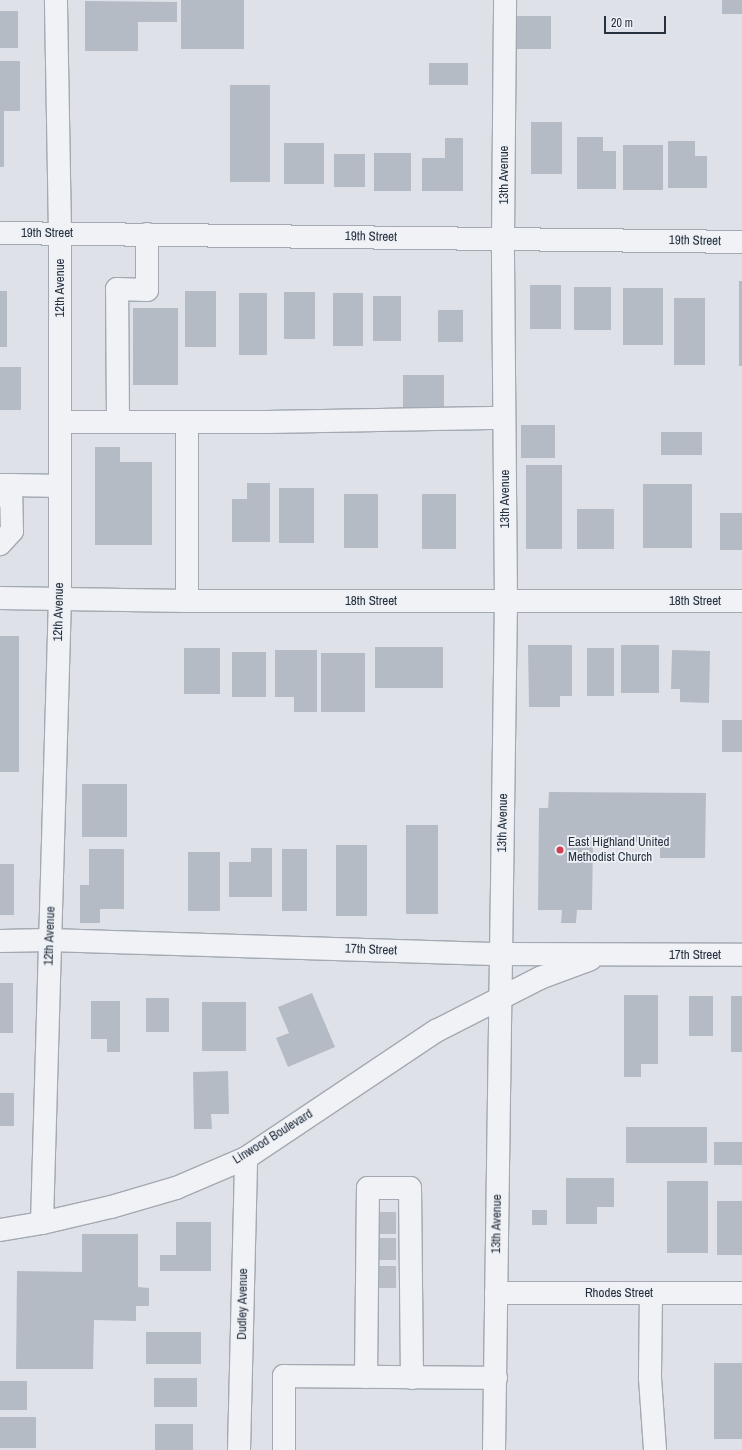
<!DOCTYPE html>
<html>
<head>
<meta charset="utf-8">
<style>
	body { margin:0 }
	#map { position:relative; width:742px; height:1450px; overflow:hidden; background:#dee2e8; font-family:"Archivo Narrow",sans-serif }
	div>[style] { position:absolute }
	[style*='--x'] { left:calc(var(--x)*1px); top:calc(var(--y)*1px); width:calc(var(--w)*1px); rotate:calc(var(--a)*1deg) }
	.building>* { inset:0; background:#b5bbc5 }
	.minor-tunnel>* { height:22px; margin-top:-11px; transform-origin:0; background:repeating-linear-gradient(90deg,#b9bec6 0 22px,transparent 0 33px) }
	.roads { filter:drop-shadow(1px 0 #a3a9b2) drop-shadow(-1px 0 #a3a9b2) drop-shadow(0 1px #a3a9b2) drop-shadow(0 -1px #a3a9b2) }
	.minor>* { height:22px; margin:-11px; padding:0 11px; transform-origin:11px; border-radius:11px; background:#f1f2f6 }
	.dots>* { width:11px; height:11px; translate:-50% -50%; box-sizing:border-box; border:2px solid #edf1f5; border-radius:50% }
	span { translate:-50% -50%; white-space:nowrap; text-align:center; line-height:1.15; -webkit-text-stroke:3.5px #edf1f5; paint-order:stroke }
	.street-label { font-size:13px; color:#27303f }
	.poi-label { font-size:13px; color:#27303f }
	.left { translate:0 -50%; text-align:left }
	.scale { position:absolute; left:604px; top:16px; width:62px; height:18px; box-sizing:border-box; border:2px solid #27303f; border-top:0; padding-left:5px; font-size:12px; line-height:14px; white-space:nowrap; color:#27303f; -webkit-text-stroke:3px #edf1f5; paint-order:stroke }
</style>
</head>
<body>
<div id="map">
	<div class="building">
		<div style="clip-path:polygon(181px 0,244px 0,244px 49px,181px 49px)"></div>
		<div style="clip-path:polygon(722px 0,742px 0,742px 14px,722px 14px)"></div>
		<div style="clip-path:polygon(85px 1px,177px 2px,177px 22px,138px 22px,138px 51px,85px 51px)"></div>
		<div style="clip-path:polygon(0 11px,18px 11px,18px 48px,0 48px)"></div>
		<div style="clip-path:polygon(516px 16px,551px 16px,551px 49px,516px 49px)"></div>
		<div style="clip-path:polygon(0 61px,20px 61px,20px 111px,4px 111px,4px 167px,0 167px)"></div>
		<div style="clip-path:polygon(429px 63px,468px 63px,468px 85px,429px 85px)"></div>
		<div style="clip-path:polygon(230px 85px,270px 85px,270px 182px,230px 182px)"></div>
		<div style="clip-path:polygon(531px 122px,562px 122px,562px 174px,531px 174px)"></div>
		<div style="clip-path:polygon(577px 137px,603px 137px,603px 151px,616px 151px,616px 189px,577px 189px)"></div>
		<div style="clip-path:polygon(445px 138px,463px 138px,463px 191px,422px 191px,422px 158px,445px 158px)"></div>
		<div style="clip-path:polygon(668px 141px,695px 141px,695px 156px,707px 156px,707px 188px,668px 188px)"></div>
		<div style="clip-path:polygon(284px 143px,324px 143px,324px 184px,284px 184px)"></div>
		<div style="clip-path:polygon(623px 145px,663px 145px,663px 190px,623px 190px)"></div>
		<div style="clip-path:polygon(374px 153px,411px 153px,411px 191px,374px 191px)"></div>
		<div style="clip-path:polygon(334px 154px,365px 154px,365px 187px,334px 187px)"></div>
		<div style="clip-path:polygon(739px 281px,742px 281px,742px 366px,739px 366px)"></div>
		<div style="clip-path:polygon(530px 285px,561px 285px,561px 329px,530px 329px)"></div>
		<div style="clip-path:polygon(574px 287px,611px 287px,611px 330px,574px 330px)"></div>
		<div style="clip-path:polygon(623px 288px,663px 288px,663px 345px,623px 345px)"></div>
		<div style="clip-path:polygon(0 291px,7px 291px,7px 347px,0 347px)"></div>
		<div style="clip-path:polygon(185px 291px,216px 291px,216px 347px,185px 347px)"></div>
		<div style="clip-path:polygon(284px 292px,315px 292px,315px 339px,284px 339px)"></div>
		<div style="clip-path:polygon(239px 293px,267px 293px,267px 355px,239px 355px)"></div>
		<div style="clip-path:polygon(333px 293px,363px 293px,363px 346px,333px 346px)"></div>
		<div style="clip-path:polygon(373px 296px,401px 296px,401px 341px,373px 341px)"></div>
		<div style="clip-path:polygon(674px 298px,705px 298px,705px 365px,674px 365px)"></div>
		<div style="clip-path:polygon(133px 308px,178px 308px,178px 385px,133px 385px)"></div>
		<div style="clip-path:polygon(438px 310px,463px 310px,463px 342px,438px 342px)"></div>
		<div style="clip-path:polygon(0 367px,21px 367px,21px 410px,0 410px)"></div>
		<div style="clip-path:polygon(403px 375px,444px 375px,444px 411px,403px 411px)"></div>
		<div style="clip-path:polygon(521px 425px,555px 425px,555px 458px,521px 458px)"></div>
		<div style="clip-path:polygon(661px 432px,702px 432px,702px 455px,661px 455px)"></div>
		<div style="clip-path:polygon(95px 447px,120px 447px,120px 462px,152px 462px,152px 545px,95px 545px)"></div>
		<div style="clip-path:polygon(526px 465px,562px 465px,562px 549px,526px 549px)"></div>
		<div style="clip-path:polygon(247px 483px,270px 483px,270px 542px,232px 542px,232px 499px,247px 499px)"></div>
		<div style="clip-path:polygon(643px 484px,692px 484px,692px 548px,643px 548px)"></div>
		<div style="clip-path:polygon(279px 488px,314px 488px,314px 543px,279px 543px)"></div>
		<div style="clip-path:polygon(344px 494px,378px 494px,378px 548px,344px 548px)"></div>
		<div style="clip-path:polygon(422px 494px,456px 494px,456px 549px,422px 549px)"></div>
		<div style="clip-path:polygon(577px 509px,614px 509px,614px 549px,577px 549px)"></div>
		<div style="clip-path:polygon(720px 513px,742px 513px,742px 550px,720px 550px)"></div>
		<div style="clip-path:polygon(0 636px,19px 636px,19px 772px,0 772px)"></div>
		<div style="clip-path:polygon(528px 645px,572px 645px,572px 696px,560px 696px,560px 707px,529px 707px)"></div>
		<div style="clip-path:polygon(621px 645px,659px 645px,659px 693px,621px 693px)"></div>
		<div style="clip-path:polygon(375px 647px,443px 647px,443px 688px,375px 688px)"></div>
		<div style="clip-path:polygon(184px 648px,220px 648px,220px 694px,184px 694px)"></div>
		<div style="clip-path:polygon(587px 648px,614px 648px,614px 696px,587px 696px)"></div>
		<div style="clip-path:polygon(275px 650px,317px 650px,317px 712px,294px 712px,294px 697px,275px 697px)"></div>
		<div style="clip-path:polygon(672px 650px,710px 651px,709px 703px,680px 702px,680px 689px,671px 689px)"></div>
		<div style="clip-path:polygon(232px 652px,266px 652px,266px 697px,232px 697px)"></div>
		<div style="clip-path:polygon(321px 653px,365px 653px,365px 712px,321px 712px)"></div>
		<div style="clip-path:polygon(722px 720px,742px 720px,742px 752px,722px 752px)"></div>
		<div style="clip-path:polygon(82px 784px,127px 784px,127px 837px,82px 837px)"></div>
		<div style="clip-path:polygon(549px 792px,706px 793px,705px 858px,660px 858px,660px 842px,593px 842px,592px 910px,577px 910px,576px 923px,561px 923px,562px 910px,538px 910px,539px 808px,548px 808px)"></div>
		<div style="clip-path:polygon(406px 825px,438px 825px,438px 914px,406px 914px)"></div>
		<div style="clip-path:polygon(336px 845px,367px 845px,367px 916px,336px 916px)"></div>
		<div style="clip-path:polygon(251px 848px,272px 848px,272px 897px,229px 897px,229px 862px,251px 862px)"></div>
		<div style="clip-path:polygon(89px 849px,124px 849px,124px 909px,100px 909px,100px 923px,80px 923px,80px 885px,89px 885px)"></div>
		<div style="clip-path:polygon(282px 849px,307px 849px,307px 911px,282px 911px)"></div>
		<div style="clip-path:polygon(188px 852px,220px 852px,220px 911px,188px 911px)"></div>
		<div style="clip-path:polygon(0 864px,14px 864px,14px 915px,0 915px)"></div>
		<div style="clip-path:polygon(0 983px,13px 983px,13px 1033px,0 1033px)"></div>
		<div style="clip-path:polygon(312px 993px,335px 1047px,288px 1067px,276px 1038px,289px 1033px,278px 1007px)"></div>
		<div style="clip-path:polygon(624px 995px,658px 995px,658px 1064px,641px 1064px,641px 1077px,624px 1077px)"></div>
		<div style="clip-path:polygon(689px 996px,713px 996px,713px 1036px,689px 1036px)"></div>
		<div style="clip-path:polygon(731px 996px,742px 996px,742px 1052px,731px 1052px)"></div>
		<div style="clip-path:polygon(146px 998px,169px 998px,169px 1032px,146px 1032px)"></div>
		<div style="clip-path:polygon(91px 1001px,120px 1001px,120px 1052px,107px 1052px,107px 1039px,91px 1039px)"></div>
		<div style="clip-path:polygon(202px 1002px,246px 1002px,246px 1051px,202px 1051px)"></div>
		<div style="clip-path:polygon(228px 1071px,229px 1114px,211px 1114px,212px 1129px,194px 1129px,193px 1072px)"></div>
		<div style="clip-path:polygon(0 1093px,14px 1093px,14px 1126px,0 1126px)"></div>
		<div style="clip-path:polygon(626px 1127px,707px 1127px,707px 1163px,626px 1163px)"></div>
		<div style="clip-path:polygon(714px 1142px,742px 1142px,742px 1165px,714px 1165px)"></div>
		<div style="clip-path:polygon(566px 1178px,614px 1178px,614px 1207px,597px 1207px,597px 1224px,566px 1224px)"></div>
		<div style="clip-path:polygon(667px 1181px,708px 1181px,708px 1253px,667px 1253px)"></div>
		<div style="clip-path:polygon(717px 1201px,742px 1201px,742px 1255px,717px 1255px)"></div>
		<div style="clip-path:polygon(532px 1210px,547px 1210px,547px 1225px,532px 1225px)"></div>
		<div style="clip-path:polygon(176px 1222px,211px 1222px,211px 1271px,160px 1271px,160px 1255px,176px 1255px)"></div>
		<div style="clip-path:polygon(82px 1234px,138px 1234px,138px 1287px,149px 1288px,149px 1306px,136px 1306px,136px 1321px,94px 1320px,93px 1369px,16px 1369px,17px 1271px,82px 1272px)"></div>
		<div style="clip-path:polygon(146px 1332px,201px 1332px,201px 1364px,146px 1364px)"></div>
		<div style="clip-path:polygon(714px 1363px,742px 1363px,742px 1439px,714px 1439px)"></div>
		<div style="clip-path:polygon(154px 1378px,197px 1378px,197px 1407px,154px 1407px)"></div>
		<div style="clip-path:polygon(0 1381px,27px 1381px,27px 1410px,0 1410px)"></div>
		<div style="clip-path:polygon(0 1417px,36px 1417px,36px 1448px,0 1448px)"></div>
		<div style="clip-path:polygon(155px 1424px,193px 1424px,193px 1450px,155px 1450px)"></div>
	</div>
	<div class="minor-tunnel">
		<div style="--x:374;--y:1223;--w:25;--a:0"></div>
		<div style="--x:374;--y:1249;--w:24;--a:0"></div>
		<div style="--x:374;--y:1277;--w:23;--a:0"></div>
	</div>
	<div class="roads">
		<div class="minor">
			<div style="--x:0;--y:233;--w:742;--a:0.69"></div>
			<div style="--x:118;--y:421;--w:132;--a:-90.4"></div>
			<div style="--x:117;--y:289;--w:30;--a:2"></div>
			<div style="--x:147;--y:290;--w:56;--a:-90"></div>
			<div style="--x:61;--y:422;--w:206;--a:0"></div>
			<div style="--x:267;--y:422;--w:237;--a:-1"></div>
			<div style="--x:187;--y:423;--w:178;--a:90"></div>
			<div style="--x:0;--y:485;--w:11;--a:0"></div>
			<div style="--x:11;--y:485;--w:46;--a:88.8"></div>
			<div style="--x:12;--y:531;--w:18;--a:133"></div>
			<div style="--x:2;--y:496;--w:14;--a:-51"></div>
			<div style="--x:11;--y:485;--w:49;--a:1.2"></div>
			<div style="--x:0;--y:598;--w:187;--a:0.9"></div>
			<div style="--x:187;--y:601;--w:555;--a:0"></div>
			<div style="--x:0;--y:941;--w:49;--a:-1.2"></div>
			<div style="--x:49;--y:940;--w:452;--a:1.8"></div>
			<div style="--x:501;--y:954;--w:241;--a:0.2"></div>
			<div style="--x:42;--y:1223;--w:624;--a:-88.35"></div>
			<div style="--x:60;--y:599;--w:366;--a:-90"></div>
			<div style="--x:60;--y:233;--w:233;--a:-91"></div>
			<div style="--x:0;--y:1230;--w:43;--a:-9.5"></div>
			<div style="--x:42;--y:1223;--w:71;--a:-13.1"></div>
			<div style="--x:111;--y:1207;--w:68;--a:-16.3"></div>
			<div style="--x:176;--y:1188;--w:76;--a:-23.2"></div>
			<div style="--x:246;--y:1158;--w:229;--a:-33.8"></div>
			<div style="--x:436;--y:1031;--w:117;--a:-27"></div>
			<div style="--x:540;--y:978;--w:54;--a:-20.4"></div>
			<div style="--x:496;--y:1293;--w:246;--a:0"></div>
			<div style="--x:651;--y:1293;--w:85;--a:90.7"></div>
			<div style="--x:650;--y:1378;--w:72;--a:86"></div>
			<div style="--x:366;--y:1377;--w:189;--a:-89.4"></div>
			<div style="--x:368;--y:1188;--w:42;--a:0"></div>
			<div style="--x:410;--y:1188;--w:190;--a:89.4"></div>
			<div style="--x:239;--y:1450;--w:292;--a:-88.6"></div>
			<div style="--x:284;--y:1450;--w:74;--a:-90"></div>
			<div style="--x:284;--y:1376;--w:212;--a:0.5"></div>
			<div style="--x:494;--y:1450;--w:849;--a:-89.19"></div>
			<div style="--x:506;--y:601;--w:362;--a:-90.5"></div>
			<div style="--x:503;--y:239;--w:239;--a:-89.5"></div>
		</div>
	</div>
	<div class="dots">
		<div style="left:560px;top:850px;background:#d13f55"></div>
	</div>
	<div class="street-label">
		<span style="left:504px;top:175px;rotate:-90deg">13th Avenue</span>
		<span style="left:47px;top:233px">19th Street</span>
		<span style="left:371px;top:237px;rotate:1deg">19th Street</span>
		<span style="left:695px;top:241px;rotate:1deg">19th Street</span>
		<span style="left:60px;top:288px;rotate:-90deg">12th Avenue</span>
		<span style="left:505px;top:499px;rotate:-90deg">13th Avenue</span>
		<span style="left:371px;top:601px">18th Street</span>
		<span style="left:695px;top:601px">18th Street</span>
		<span style="left:59px;top:612px;rotate:-89deg">12th Avenue</span>
		<span style="left:503px;top:823px;rotate:-89deg">13th Avenue</span>
		<span style="left:50px;top:936px;rotate:-88deg">12th Avenue</span>
		<span style="left:371px;top:950px;rotate:2deg">17th Street</span>
		<span style="left:695px;top:955px">17th Street</span>
		<span style="left:273px;top:1137px;rotate:-32deg">Linwood Boulevard</span>
		<span style="left:497px;top:1224px;rotate:-89deg">13th Avenue</span>
		<span style="left:619px;top:1293px">Rhodes Street</span>
		<span style="left:243px;top:1304px;rotate:-89deg">Dudley Avenue</span>
	</div>
	<div class="poi-label">
		<span class="left" style="left:568px;top:850px">East Highland United<br>Methodist Church</span>
	</div>
	<div class="scale">20 m</div>
</div>
</body>
</html>
